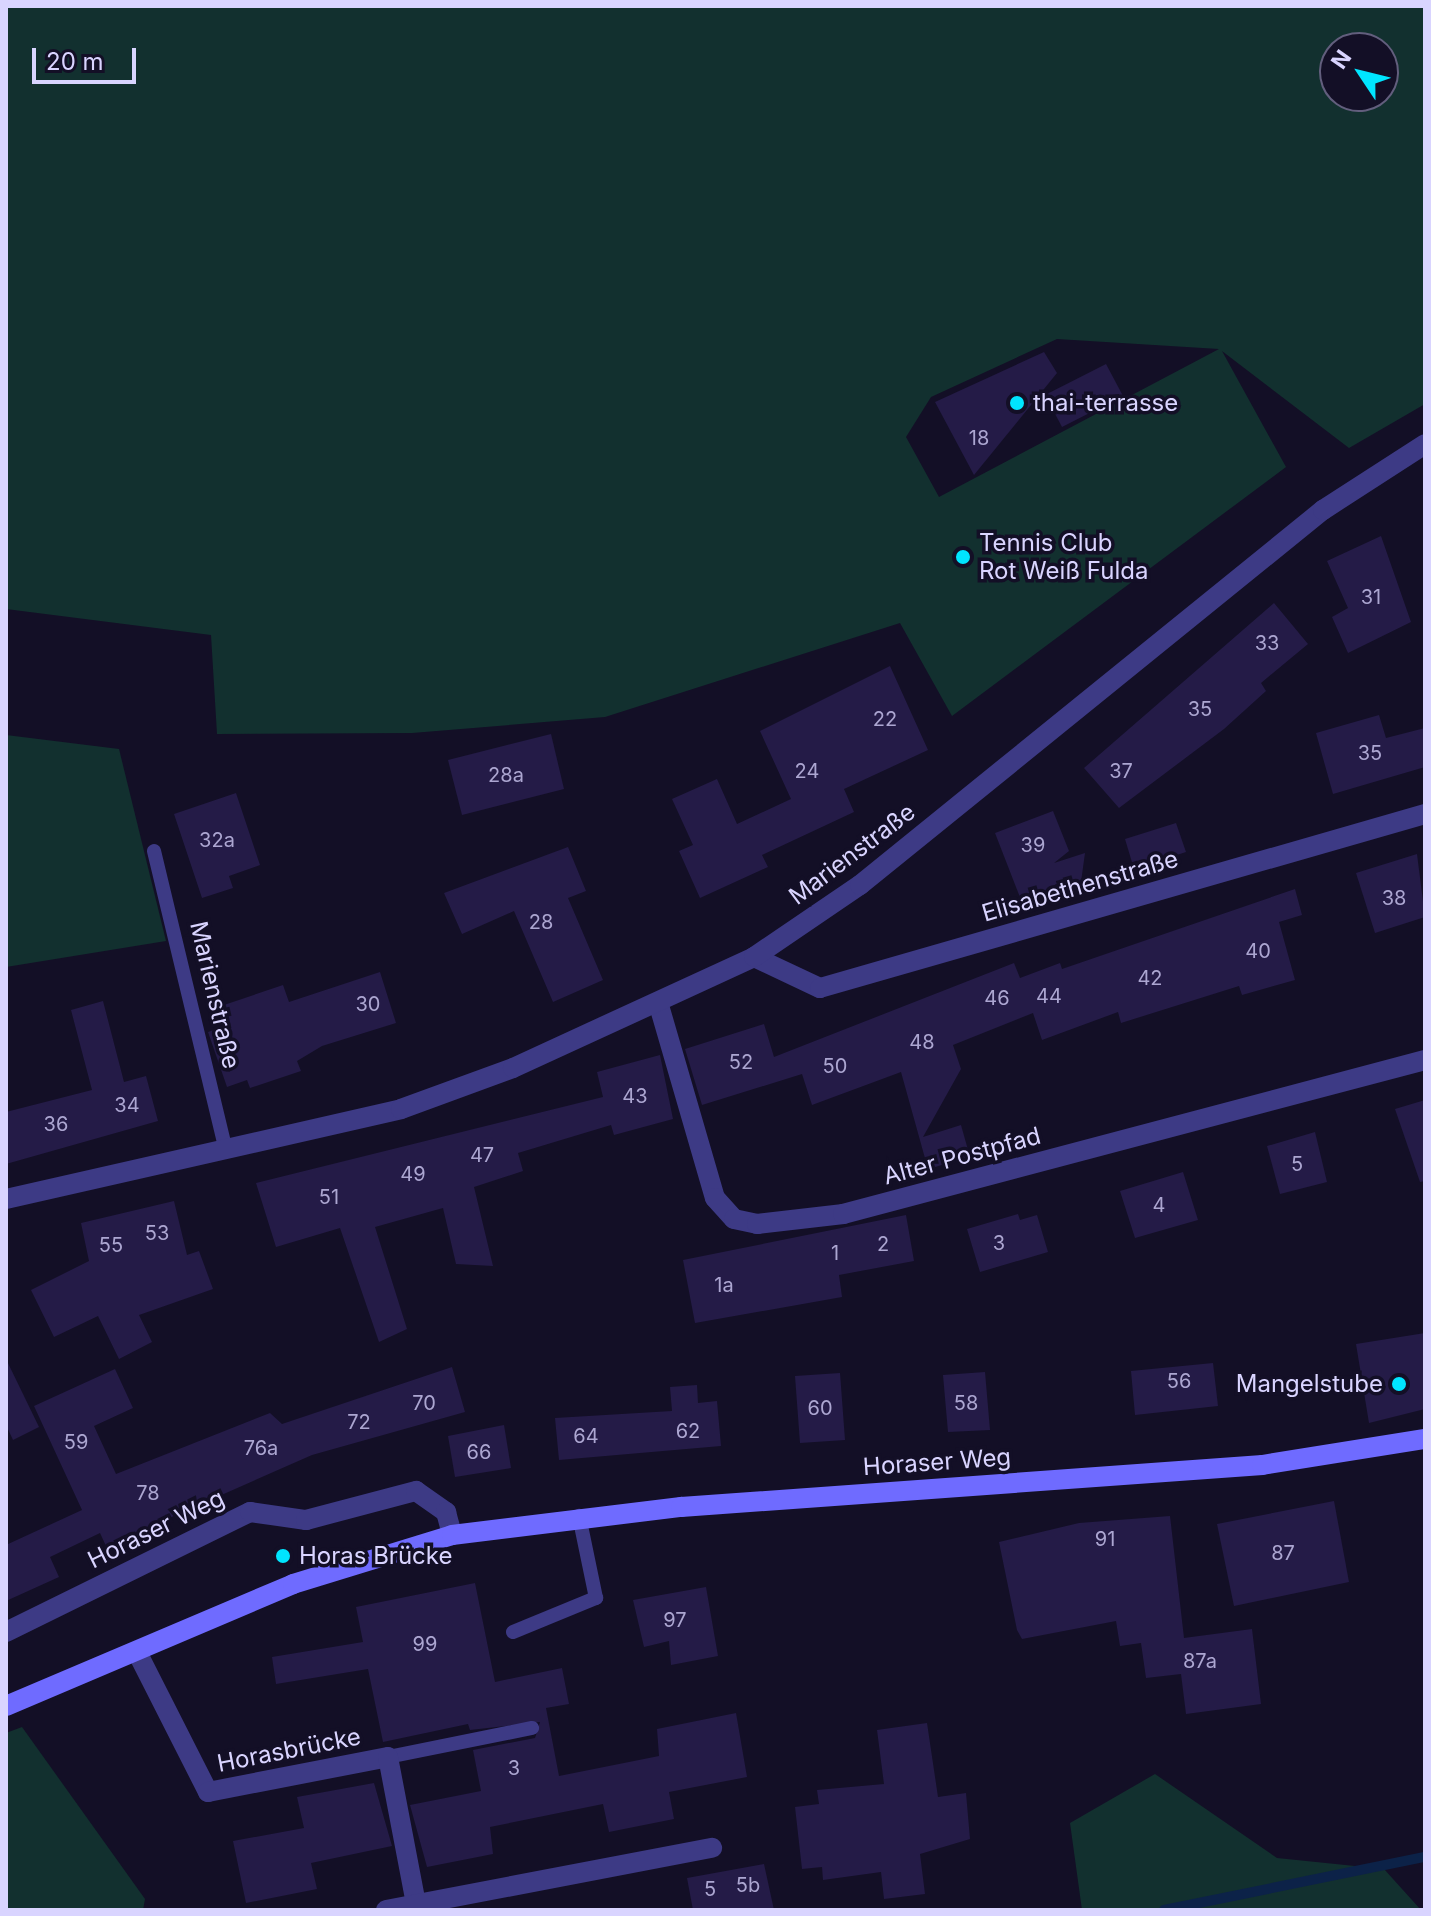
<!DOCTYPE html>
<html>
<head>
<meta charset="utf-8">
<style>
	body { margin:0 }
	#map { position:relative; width:1431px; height:1916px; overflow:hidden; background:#130f26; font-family:Inter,sans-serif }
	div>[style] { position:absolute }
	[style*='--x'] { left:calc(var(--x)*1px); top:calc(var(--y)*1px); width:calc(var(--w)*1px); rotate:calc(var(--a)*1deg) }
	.green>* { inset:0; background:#12302f }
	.stream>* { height:10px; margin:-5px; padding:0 5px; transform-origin:5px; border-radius:5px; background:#0c2248 }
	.building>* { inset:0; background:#241b47 }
	.service>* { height:14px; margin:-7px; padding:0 7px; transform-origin:7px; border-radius:7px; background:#3d3a85 }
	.minor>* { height:20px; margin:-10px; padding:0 10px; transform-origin:10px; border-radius:10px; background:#3d3a85 }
	.secondary>* { height:20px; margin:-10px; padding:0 10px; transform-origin:10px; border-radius:10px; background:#6f6bff }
	.dots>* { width:22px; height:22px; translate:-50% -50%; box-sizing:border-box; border:4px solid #130f26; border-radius:50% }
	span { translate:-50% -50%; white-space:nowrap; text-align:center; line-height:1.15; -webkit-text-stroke:7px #130f26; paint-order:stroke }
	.number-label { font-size:20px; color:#aca6d1 }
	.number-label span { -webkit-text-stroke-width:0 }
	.poi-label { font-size:24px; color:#d9d4ff }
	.left { translate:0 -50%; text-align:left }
	.right { translate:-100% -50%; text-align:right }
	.street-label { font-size:24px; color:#d9d4ff }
	.frame { position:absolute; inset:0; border:8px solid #d9d4ff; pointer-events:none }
	.north { position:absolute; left:1319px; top:32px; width:80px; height:80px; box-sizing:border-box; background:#130f26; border:2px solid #625e7d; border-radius:50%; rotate:305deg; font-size:22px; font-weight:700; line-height:32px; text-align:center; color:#d9d4ff }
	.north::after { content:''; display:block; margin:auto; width:28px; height:36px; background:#00e5ff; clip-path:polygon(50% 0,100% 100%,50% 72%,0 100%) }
	.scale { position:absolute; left:32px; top:48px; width:104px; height:36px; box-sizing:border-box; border:4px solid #d9d4ff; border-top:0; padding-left:10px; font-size:24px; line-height:28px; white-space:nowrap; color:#d9d4ff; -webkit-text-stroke:6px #130f26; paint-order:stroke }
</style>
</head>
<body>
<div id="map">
	<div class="green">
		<div style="clip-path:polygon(evenodd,6px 6px,1425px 6px,1425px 404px,1349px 448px,1222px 351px,1286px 467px,952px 716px,900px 623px,605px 717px,412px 733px,217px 734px,211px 635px,6px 609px,6px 6px,1335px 48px,1383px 48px,1383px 96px,1335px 96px,1335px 48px,6px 6px,1057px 339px,1219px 349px,939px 497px,906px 437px,931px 397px,1057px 339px)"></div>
		<div style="clip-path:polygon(6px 735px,119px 749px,166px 941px,6px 967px)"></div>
		<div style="clip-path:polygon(22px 1727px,145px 1899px,143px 1910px,6px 1910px,6px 1733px)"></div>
		<div style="clip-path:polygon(1155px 1774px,1277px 1858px,1384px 1869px,1421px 1910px,1082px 1910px,1070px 1823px)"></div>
	</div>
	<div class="stream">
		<div style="--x:1164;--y:1910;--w:266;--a:-11.5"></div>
	</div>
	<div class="building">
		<div style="clip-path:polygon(1044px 352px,1057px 373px,974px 475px,935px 402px)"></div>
		<div style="clip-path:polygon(1106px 364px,1123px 396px,1062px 427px,1045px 395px)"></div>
		<div style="clip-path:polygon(1381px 536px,1411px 622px,1348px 653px,1332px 617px,1348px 608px,1327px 561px)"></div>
		<div style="clip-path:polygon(1274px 603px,1308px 644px,1261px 683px,1266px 691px,1224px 729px,1119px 808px,1084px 768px)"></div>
		<div style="clip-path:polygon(890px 666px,928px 750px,844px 789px,854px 812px,762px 855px,768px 867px,700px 898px,679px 851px,693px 845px,672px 799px,717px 779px,737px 824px,791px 799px,760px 731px)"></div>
		<div style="clip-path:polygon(1379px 715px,1386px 738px,1425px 728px,1425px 767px,1333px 794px,1316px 733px)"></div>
		<div style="clip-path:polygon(551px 734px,564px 789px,462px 815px,448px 760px)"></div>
		<div style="clip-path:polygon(236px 793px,260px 865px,229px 876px,233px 888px,202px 898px,174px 814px)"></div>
		<div style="clip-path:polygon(1053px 811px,1069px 851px,1054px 863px,1085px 853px,1081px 882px,1023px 905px,995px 833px)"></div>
		<div style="clip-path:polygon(1176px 823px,1186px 852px,1134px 869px,1125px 839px)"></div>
		<div style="clip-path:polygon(568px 847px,586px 891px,568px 898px,603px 980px,553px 1002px,514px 911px,462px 934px,444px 893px)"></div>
		<div style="clip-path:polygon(1417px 854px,1425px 917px,1375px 933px,1356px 873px)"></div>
		<div style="clip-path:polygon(1295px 889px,1302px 915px,1279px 922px,1295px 980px,1242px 995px,1239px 986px,1121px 1023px,1118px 1012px,1042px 1040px,1033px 1013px,953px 1045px,961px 1069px,923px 1137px,961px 1125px,970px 1157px,928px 1169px,901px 1072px,812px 1105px,802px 1074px,702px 1105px,685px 1049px,764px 1024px,774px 1057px,1014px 963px,1020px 978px,1060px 963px,1062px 969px)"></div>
		<div style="clip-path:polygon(380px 972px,396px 1023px,322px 1046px,297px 1061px,301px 1071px,250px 1088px,247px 1080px,227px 1087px,208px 1032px,228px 1025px,221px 1006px,283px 985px,289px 1002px)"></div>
		<div style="clip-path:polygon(103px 1001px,124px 1082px,146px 1076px,158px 1121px,6px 1164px,6px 1112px,92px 1090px,71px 1010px)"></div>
		<div style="clip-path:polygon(660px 1055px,673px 1119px,614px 1135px,611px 1125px,518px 1153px,523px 1171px,474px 1187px,493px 1266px,456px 1264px,443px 1208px,375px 1227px,407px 1329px,379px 1342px,340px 1228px,276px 1247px,256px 1183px,603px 1097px,597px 1072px)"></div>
		<div style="clip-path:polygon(1425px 1100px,1425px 1181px,1420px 1182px,1395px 1109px)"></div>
		<div style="clip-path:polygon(1315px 1132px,1327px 1182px,1280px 1194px,1267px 1146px)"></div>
		<div style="clip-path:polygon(1183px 1172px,1198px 1220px,1135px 1238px,1120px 1191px)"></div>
		<div style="clip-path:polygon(174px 1201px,187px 1255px,199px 1251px,213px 1289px,139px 1315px,152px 1342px,119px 1359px,98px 1316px,54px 1337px,31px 1290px,89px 1261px,81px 1223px)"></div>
		<div style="clip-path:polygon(1018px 1214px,1020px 1220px,1037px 1215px,1048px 1252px,980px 1272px,967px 1229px)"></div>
		<div style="clip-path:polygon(906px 1215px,914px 1261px,839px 1275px,842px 1297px,695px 1323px,683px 1260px)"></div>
		<div style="clip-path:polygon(1425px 1333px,1425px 1409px,1369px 1423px,1356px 1344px)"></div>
		<div style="clip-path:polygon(6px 1359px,39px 1427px,13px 1440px,6px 1425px)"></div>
		<div style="clip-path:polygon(1213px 1363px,1218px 1406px,1135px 1415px,1131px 1371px)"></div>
		<div style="clip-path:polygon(452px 1367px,465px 1412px,312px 1455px,106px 1546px,100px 1533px,50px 1557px,59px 1577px,6px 1601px,6px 1545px,82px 1510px,34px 1406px,115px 1369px,133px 1408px,94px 1426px,116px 1474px,270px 1413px,282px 1424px)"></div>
		<div style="clip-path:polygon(985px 1372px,990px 1430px,948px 1432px,943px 1375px)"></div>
		<div style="clip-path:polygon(840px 1373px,845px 1440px,800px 1443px,795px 1376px)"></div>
		<div style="clip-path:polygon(697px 1385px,698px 1403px,717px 1401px,721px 1446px,559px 1460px,555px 1418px,672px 1411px,670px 1387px)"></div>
		<div style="clip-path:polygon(504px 1425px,511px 1468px,455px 1477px,448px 1436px)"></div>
		<div style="clip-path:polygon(1334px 1501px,1349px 1582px,1234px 1606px,1217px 1524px)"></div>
		<div style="clip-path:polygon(1170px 1516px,1184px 1638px,1252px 1629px,1261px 1704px,1186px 1714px,1181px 1674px,1146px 1678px,1141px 1643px,1120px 1646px,1116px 1621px,1022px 1639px,1017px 1630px,999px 1542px,1079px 1523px)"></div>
		<div style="clip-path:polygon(475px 1583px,495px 1682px,562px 1668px,569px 1704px,546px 1708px,559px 1776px,659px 1756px,657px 1729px,736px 1713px,747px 1777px,669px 1792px,674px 1819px,609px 1832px,603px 1804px,490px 1827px,493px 1854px,427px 1867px,410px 1805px,481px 1791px,473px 1750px,535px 1738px,540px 1722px,470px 1730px,468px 1724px,383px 1742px,368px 1669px,276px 1684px,272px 1657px,363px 1642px,356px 1607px)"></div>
		<div style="clip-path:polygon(706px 1587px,718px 1656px,671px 1665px,669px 1641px,644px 1647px,633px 1600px)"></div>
		<div style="clip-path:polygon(927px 1723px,938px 1797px,966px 1793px,970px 1839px,920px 1854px,925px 1894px,884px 1899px,881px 1872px,823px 1880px,822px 1867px,802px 1869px,795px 1807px,819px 1804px,817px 1790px,884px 1784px,877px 1730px)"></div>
		<div style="clip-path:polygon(374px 1783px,392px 1846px,311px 1863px,317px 1889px,246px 1903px,233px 1841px,304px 1828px,297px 1797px)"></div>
		<div style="clip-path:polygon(764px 1864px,774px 1910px,693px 1910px,687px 1878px)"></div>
	</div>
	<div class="service">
		<div style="--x:154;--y:851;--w:309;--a:76.5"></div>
		<div style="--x:513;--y:1632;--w:90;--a:-22.3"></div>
		<div style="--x:596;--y:1598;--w:84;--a:-101.7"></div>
		<div style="--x:388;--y:1757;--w:147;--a:-11.4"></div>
	</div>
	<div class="minor">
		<div style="--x:754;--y:957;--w:73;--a:25.2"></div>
		<div style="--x:820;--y:988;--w:630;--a:-16.05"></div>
		<div style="--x:658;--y:1002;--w:204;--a:73.8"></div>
		<div style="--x:715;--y:1198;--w:28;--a:48"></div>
		<div style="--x:734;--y:1219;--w:24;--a:12"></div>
		<div style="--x:757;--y:1224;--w:87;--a:-6.6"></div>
		<div style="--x:843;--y:1214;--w:602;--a:-14.82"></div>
		<div style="--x:6;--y:1199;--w:405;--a:-12.8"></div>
		<div style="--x:401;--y:1109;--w:119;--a:-20.1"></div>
		<div style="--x:513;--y:1068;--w:265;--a:-24.7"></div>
		<div style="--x:754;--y:957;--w:128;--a:-34.2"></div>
		<div style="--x:860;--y:885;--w:596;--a:-39.01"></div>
		<div style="--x:1323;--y:510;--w:121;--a:-32.9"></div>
		<div style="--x:6;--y:1632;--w:272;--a:-26.2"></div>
		<div style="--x:250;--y:1512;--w:57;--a:8.1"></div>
		<div style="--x:306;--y:1520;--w:114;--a:-14.8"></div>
		<div style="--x:416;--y:1491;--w:37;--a:35"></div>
		<div style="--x:446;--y:1512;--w:24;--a:75"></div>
		<div style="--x:137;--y:1652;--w:157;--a:63.1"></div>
		<div style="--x:208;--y:1792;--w:183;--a:-11"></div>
		<div style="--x:388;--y:1757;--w:150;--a:79.2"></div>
		<div style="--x:386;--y:1910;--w:332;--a:-10.8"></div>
	</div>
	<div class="secondary">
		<div style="--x:6;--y:1706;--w:312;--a:-23"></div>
		<div style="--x:293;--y:1584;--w:166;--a:-17.1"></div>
		<div style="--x:452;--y:1535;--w:231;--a:-7"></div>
		<div style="--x:681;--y:1507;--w:583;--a:-4.13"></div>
		<div style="--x:1262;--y:1465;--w:165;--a:-9.1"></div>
	</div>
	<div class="dots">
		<div style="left:1017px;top:403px;background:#00e5ff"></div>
		<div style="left:963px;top:557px;background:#00e5ff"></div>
		<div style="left:1399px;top:1384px;background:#00e5ff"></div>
		<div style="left:283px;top:1556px;background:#00e5ff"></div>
	</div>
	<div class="number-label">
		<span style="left:979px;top:438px">18</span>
		<span style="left:1371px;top:597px">31</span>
		<span style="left:1267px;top:643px">33</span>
		<span style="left:1200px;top:709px">35</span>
		<span style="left:885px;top:719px">22</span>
		<span style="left:1370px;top:753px">35</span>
		<span style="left:807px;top:771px">24</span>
		<span style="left:1121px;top:771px">37</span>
		<span style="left:506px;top:775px">28a</span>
		<span style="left:217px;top:840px">32a</span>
		<span style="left:1033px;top:845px">39</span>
		<span style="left:1394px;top:898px">38</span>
		<span style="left:541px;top:922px">28</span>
		<span style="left:1258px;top:951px">40</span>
		<span style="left:1150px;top:978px">42</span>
		<span style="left:1049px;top:996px">44</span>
		<span style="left:997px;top:998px">46</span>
		<span style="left:368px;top:1004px">30</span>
		<span style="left:922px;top:1042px">48</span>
		<span style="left:741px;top:1062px">52</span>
		<span style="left:835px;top:1066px">50</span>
		<span style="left:635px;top:1096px">43</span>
		<span style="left:127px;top:1105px">34</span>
		<span style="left:56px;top:1124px">36</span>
		<span style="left:482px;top:1155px">47</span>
		<span style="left:1297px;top:1164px">5</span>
		<span style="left:413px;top:1174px">49</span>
		<span style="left:329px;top:1197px">51</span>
		<span style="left:1159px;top:1205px">4</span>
		<span style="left:157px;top:1233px">53</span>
		<span style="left:999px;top:1243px">3</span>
		<span style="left:883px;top:1244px">2</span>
		<span style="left:111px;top:1245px">55</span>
		<span style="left:835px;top:1253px">1</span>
		<span style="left:724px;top:1285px">1a</span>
		<span style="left:1179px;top:1381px">56</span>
		<span style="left:424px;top:1403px">70</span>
		<span style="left:966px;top:1403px">58</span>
		<span style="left:820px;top:1408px">60</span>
		<span style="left:359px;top:1422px">72</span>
		<span style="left:688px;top:1431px">62</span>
		<span style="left:586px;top:1436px">64</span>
		<span style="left:76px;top:1442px">59</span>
		<span style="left:261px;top:1448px">76a</span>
		<span style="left:479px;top:1452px">66</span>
		<span style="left:148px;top:1493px">78</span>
		<span style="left:1105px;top:1539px">91</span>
		<span style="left:1283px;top:1553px">87</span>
		<span style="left:675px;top:1620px">97</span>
		<span style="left:425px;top:1644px">99</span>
		<span style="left:1200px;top:1661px">87a</span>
		<span style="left:514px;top:1768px">3</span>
		<span style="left:748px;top:1885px">5b</span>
		<span style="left:710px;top:1889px">5</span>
	</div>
	<div class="poi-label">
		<span class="left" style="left:1033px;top:403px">thai-terrasse</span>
		<span class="left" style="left:979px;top:557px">Tennis Club<br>Rot Weiß Fulda</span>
		<span class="right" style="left:1383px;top:1384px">Mangelstube</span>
		<span class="left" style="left:299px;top:1556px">Horas Brücke</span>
	</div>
	<div class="street-label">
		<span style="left:852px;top:854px;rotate:-37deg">Marienstraße</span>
		<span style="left:1080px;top:886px;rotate:-16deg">Elisabethenstraße</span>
		<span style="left:215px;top:995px;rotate:77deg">Marienstraße</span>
		<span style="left:962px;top:1156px;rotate:-15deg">Alter Postpfad</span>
		<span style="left:937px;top:1462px;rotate:-4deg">Horaser Weg</span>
		<span style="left:156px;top:1529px;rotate:-26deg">Horaser Weg</span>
		<span style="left:289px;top:1750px;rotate:-11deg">Horasbrücke</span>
	</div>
	<div class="frame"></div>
	<div class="north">N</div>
	<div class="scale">20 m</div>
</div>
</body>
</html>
